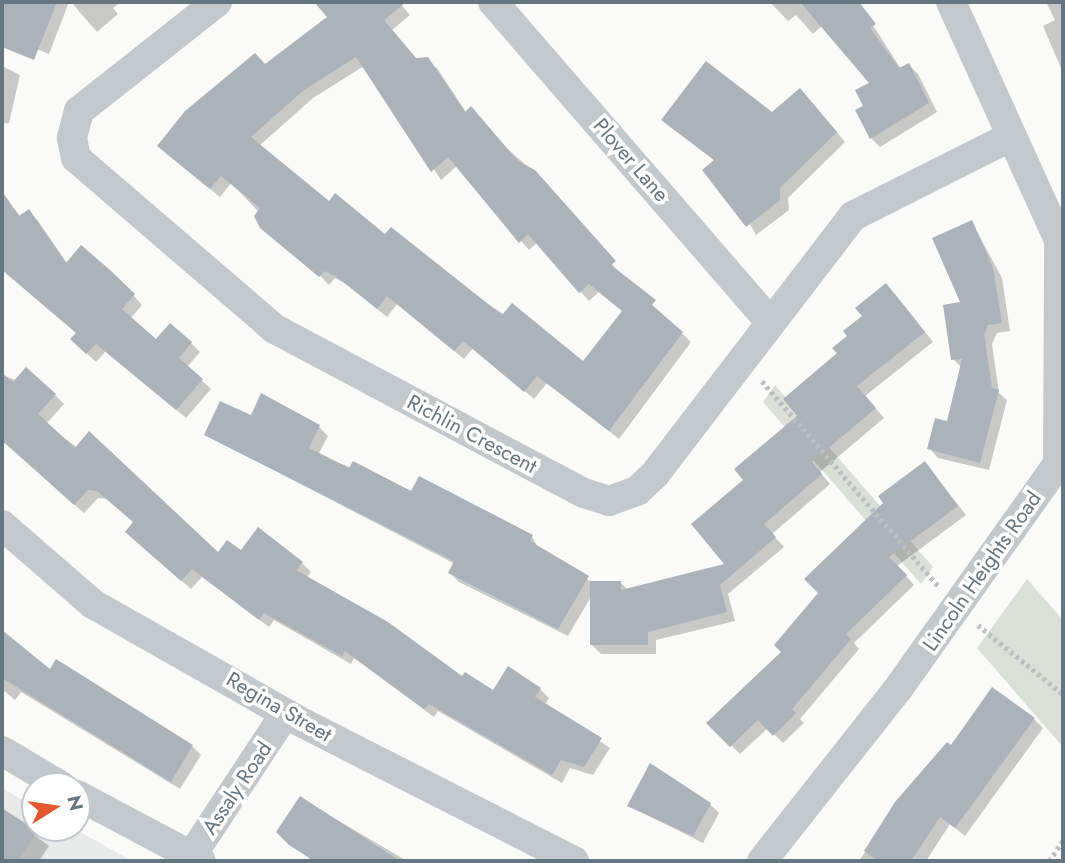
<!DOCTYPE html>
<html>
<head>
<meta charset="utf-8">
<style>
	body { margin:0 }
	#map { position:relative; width:1065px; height:863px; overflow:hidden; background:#fafaf8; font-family:Jost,sans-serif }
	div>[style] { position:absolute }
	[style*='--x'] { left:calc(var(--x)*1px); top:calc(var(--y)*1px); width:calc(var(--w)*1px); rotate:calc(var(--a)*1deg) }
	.built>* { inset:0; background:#e8e9e9 }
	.green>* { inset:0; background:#dadfd7 }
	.shadow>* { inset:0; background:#0003 }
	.building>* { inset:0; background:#aab3b9 }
	.path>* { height:4.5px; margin-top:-2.25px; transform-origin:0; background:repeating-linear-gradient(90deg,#bbbfc2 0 3.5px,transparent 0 7px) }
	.minor>* { height:30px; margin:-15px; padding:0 15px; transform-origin:15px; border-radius:15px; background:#c3c8cc }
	span { translate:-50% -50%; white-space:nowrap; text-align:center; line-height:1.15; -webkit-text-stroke:7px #fff; paint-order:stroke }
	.street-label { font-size:21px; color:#657683 }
	.frame { position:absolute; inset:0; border:4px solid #657683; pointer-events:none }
	.north { position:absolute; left:21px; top:772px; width:70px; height:70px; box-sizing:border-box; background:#fff; border:2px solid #c1c8cd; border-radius:50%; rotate:78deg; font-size:19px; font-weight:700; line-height:28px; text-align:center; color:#657683 }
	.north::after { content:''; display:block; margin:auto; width:24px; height:32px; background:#e4572e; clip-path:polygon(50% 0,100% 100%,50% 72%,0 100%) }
</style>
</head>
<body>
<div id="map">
	<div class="built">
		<div style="clip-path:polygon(2px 788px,35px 807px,35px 828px,73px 828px,132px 861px,2px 861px)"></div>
	</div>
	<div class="green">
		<div style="clip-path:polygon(775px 385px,933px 567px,921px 584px,763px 402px)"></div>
		<div style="clip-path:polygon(1027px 579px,1063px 620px,1063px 747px,977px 648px)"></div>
	</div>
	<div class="shadow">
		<div style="clip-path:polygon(6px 2px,69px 2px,49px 54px,2px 35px)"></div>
		<div style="clip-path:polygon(71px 2px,121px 2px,113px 8px,118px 14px,97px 32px)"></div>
		<div style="clip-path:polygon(evenodd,332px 2px,399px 2px,410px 15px,392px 30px,416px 59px,437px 68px,466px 112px,544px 181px,620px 274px,691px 342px,619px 439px,547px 383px,534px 399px,473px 348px,464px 359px,397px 304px,387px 317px,348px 285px,335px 278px,329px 285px,231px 183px,220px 197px,168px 155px,265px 66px,329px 18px,323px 9px,332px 2px,364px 66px,441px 180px,457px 166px,529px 250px,537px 243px,589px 301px,599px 292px,624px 312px,583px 364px,329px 204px,259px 146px,313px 98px,364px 66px)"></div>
		<div style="clip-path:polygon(770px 2px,835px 2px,841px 10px,858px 2px,901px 69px,909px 65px,918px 74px,937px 112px,880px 147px,871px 138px,865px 107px,872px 84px,822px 26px,813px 34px,796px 15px,788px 21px)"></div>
		<div style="clip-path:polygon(1046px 2px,1063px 2px,1063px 73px,1043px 26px,1055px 20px)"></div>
		<div style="clip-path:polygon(2px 66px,20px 75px,9px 123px,2px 123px)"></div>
		<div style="clip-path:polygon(809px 99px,845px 142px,788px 198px,789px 210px,756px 235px,715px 161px,673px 128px,772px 114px)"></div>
		<div style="clip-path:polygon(2px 194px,21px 217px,29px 212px,38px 221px,67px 263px,81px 247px,134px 296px,142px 305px,130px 319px,156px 342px,191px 343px,200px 352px,187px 367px,211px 389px,186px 418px,106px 351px,96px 362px,81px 348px,77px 333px,2px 268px)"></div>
		<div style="clip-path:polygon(972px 222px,1002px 278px,1010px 331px,997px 333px,992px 344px,999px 393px,1007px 400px,989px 470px,938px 458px,929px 448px,948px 423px,962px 368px,953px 359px)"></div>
		<div style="clip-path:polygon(895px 294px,933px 342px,865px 396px,884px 418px,820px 472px,830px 484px,772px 534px,784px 547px,728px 594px,735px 621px,656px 640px,656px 654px,601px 654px,592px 645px,592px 595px,568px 636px,459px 582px,450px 573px,455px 564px,206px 435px,252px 418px,319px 427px,328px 436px,318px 455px,532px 537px,539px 549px,593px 583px,621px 583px,628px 590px,727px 565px,746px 480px,800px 416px,839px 354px)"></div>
		<div style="clip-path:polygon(2px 375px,55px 395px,64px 404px,46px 424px,219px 555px,302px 563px,311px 572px,306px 578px,462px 679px,494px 692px,540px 689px,549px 698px,545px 705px,610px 748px,593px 775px,570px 768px,562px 783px,438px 711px,434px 717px,354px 658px,351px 664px,274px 620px,269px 627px,202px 577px,191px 589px,136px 541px,135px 523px,108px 499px,98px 498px,84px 513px,2px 441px)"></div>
		<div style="clip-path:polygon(925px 463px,966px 515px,897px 566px,914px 585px,854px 643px,859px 649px,800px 719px,804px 723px,783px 743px,768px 728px,740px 754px,709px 723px,783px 652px)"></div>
		<div style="clip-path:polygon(2px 632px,50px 671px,56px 662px,192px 746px,201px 755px,180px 789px,21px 692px,15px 700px,2px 689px)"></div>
		<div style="clip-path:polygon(1034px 719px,1043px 728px,965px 836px,950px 824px,926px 861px,859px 861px,897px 803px,952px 748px)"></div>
		<div style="clip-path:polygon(300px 798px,407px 861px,313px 861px,287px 840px)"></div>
		<div style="clip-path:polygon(710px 804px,719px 813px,703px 843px,629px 806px)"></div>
		<div style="clip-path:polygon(2px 810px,49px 846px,39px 861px,2px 861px)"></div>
	</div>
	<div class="building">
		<div style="clip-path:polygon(2px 2px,57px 2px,34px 60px,2px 47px)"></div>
		<div style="clip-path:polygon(evenodd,314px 2px,406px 2px,384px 20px,416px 58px,428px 57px,465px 112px,471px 106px,518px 161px,535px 170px,616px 261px,611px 265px,656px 300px,652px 305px,683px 332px,609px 431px,537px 376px,524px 392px,463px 341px,454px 351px,387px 296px,377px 309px,337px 277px,325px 271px,319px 277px,260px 228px,254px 216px,260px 208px,221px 176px,210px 189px,157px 146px,185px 111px,255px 53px,265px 64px,327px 17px,314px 2px,356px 57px,431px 172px,448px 157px,519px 243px,528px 234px,579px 293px,589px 284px,622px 311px,583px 361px,512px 303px,502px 315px,391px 227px,385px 234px,335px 193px,329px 201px,251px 137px,304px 90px,356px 57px)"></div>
		<div style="clip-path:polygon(800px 2px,859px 2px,876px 24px,870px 28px,899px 68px,909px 63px,929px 103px,870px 139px,855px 110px,863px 106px,855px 90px,869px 83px)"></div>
		<div style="clip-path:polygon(706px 61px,772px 112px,800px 88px,837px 132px,780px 188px,780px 200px,746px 227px,702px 170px,714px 160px,661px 120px)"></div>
		<div style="clip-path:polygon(2px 191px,19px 216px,29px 209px,66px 263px,81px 245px,110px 270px,135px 294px,122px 309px,156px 339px,170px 323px,192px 342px,179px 358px,203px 379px,176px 410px,96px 344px,86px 354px,70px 339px,76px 333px,2px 270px)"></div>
		<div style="clip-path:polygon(972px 220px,993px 268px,1002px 323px,988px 325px,984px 334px,992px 388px,999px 390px,980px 463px,927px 449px,935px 418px,947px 421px,962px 359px,951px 360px,943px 305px,960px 302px,932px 238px)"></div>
		<div style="clip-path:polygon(886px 283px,925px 332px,857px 386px,876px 408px,812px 462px,822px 474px,764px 524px,776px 537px,720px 585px,727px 612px,648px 632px,648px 645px,590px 645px,590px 581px,621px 581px,621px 590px,724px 564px,691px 524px,743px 480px,734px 469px,797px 416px,783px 399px,837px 353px,832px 348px,847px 336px,843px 331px,862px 316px,855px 308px)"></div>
		<div style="clip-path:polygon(26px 367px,56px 394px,38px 414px,75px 448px,89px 431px,218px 552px,227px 540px,241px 550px,258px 527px,303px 562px,296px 570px,388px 622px,462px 676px,465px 672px,493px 690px,508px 666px,541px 688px,535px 697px,602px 738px,584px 767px,561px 760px,552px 775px,429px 704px,424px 709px,345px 651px,342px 656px,264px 613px,259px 620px,192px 569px,181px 581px,125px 532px,133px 522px,97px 491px,88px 490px,74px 505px,2px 440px,2px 373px,13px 382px)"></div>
		<div style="clip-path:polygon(261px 393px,320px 425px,309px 448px,349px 468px,353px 461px,411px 491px,419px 476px,533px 535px,530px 541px,589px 576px,558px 629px,448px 573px,454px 561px,204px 435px,220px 401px,251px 415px)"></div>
		<div style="clip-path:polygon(925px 461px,958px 506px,889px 557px,907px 575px,846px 634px,851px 639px,792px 709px,796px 713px,773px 736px,758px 720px,730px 747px,706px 723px,781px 652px,774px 645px,818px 593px,804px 579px,883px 503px,878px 496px)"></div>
		<div style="clip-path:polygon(2px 630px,50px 669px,56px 659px,193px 745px,171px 782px,2px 678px)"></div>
		<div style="clip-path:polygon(992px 687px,1035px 718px,955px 828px,940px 817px,911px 861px,879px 861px,864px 851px,895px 802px,947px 742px,951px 745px)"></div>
		<div style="clip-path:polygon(650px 763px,711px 803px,693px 836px,627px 806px)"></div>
		<div style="clip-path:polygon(300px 796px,400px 861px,314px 861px,289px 845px,276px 832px)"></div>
		<div style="clip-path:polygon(2px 808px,37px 831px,18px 861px,2px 861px)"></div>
	</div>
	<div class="path">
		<div style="--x:762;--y:381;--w:272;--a:49.3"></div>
		<div style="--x:978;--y:625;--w:109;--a:39.1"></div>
		<div style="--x:1049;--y:861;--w:25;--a:-56"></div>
	</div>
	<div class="minor">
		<div style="--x:217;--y:2;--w:176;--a:141.7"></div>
		<div style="--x:79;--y:111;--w:28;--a:105"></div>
		<div style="--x:72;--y:138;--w:20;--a:79"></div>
		<div style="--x:76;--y:158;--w:262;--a:40.7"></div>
		<div style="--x:275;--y:329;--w:350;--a:28"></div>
		<div style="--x:584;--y:493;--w:26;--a:18"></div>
		<div style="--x:609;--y:501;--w:30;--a:-20"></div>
		<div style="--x:637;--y:491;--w:25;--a:-43"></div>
		<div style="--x:655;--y:474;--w:325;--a:-52.5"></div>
		<div style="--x:853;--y:216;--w:176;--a:-26.7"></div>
		<div style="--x:493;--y:2;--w:420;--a:49.1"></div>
		<div style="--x:2;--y:525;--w:121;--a:41"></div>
		<div style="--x:93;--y:604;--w:235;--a:29.6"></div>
		<div style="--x:297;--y:720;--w:311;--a:27"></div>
		<div style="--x:2;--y:751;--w:69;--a:30.7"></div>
		<div style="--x:77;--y:795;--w:140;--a:28"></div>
		<div style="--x:188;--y:861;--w:176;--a:-56.6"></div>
		<div style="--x:762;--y:861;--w:223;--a:-51.7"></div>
		<div style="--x:900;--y:686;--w:272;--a:-54.6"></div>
		<div style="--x:1058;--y:464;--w:224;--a:-89.7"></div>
		<div style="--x:1059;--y:240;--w:261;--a:-114.4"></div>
	</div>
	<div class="street-label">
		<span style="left:631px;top:160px;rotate:49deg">Plover Lane</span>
		<span style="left:472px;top:434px;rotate:28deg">Richlin Crescent</span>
		<span style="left:982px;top:571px;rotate:-55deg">Lincoln Heights Road</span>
		<span style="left:279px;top:707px;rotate:30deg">Regina Street</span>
		<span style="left:237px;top:788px;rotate:-56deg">Assaly Road</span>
	</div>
	<div class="frame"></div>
	<div class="north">N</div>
</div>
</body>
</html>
